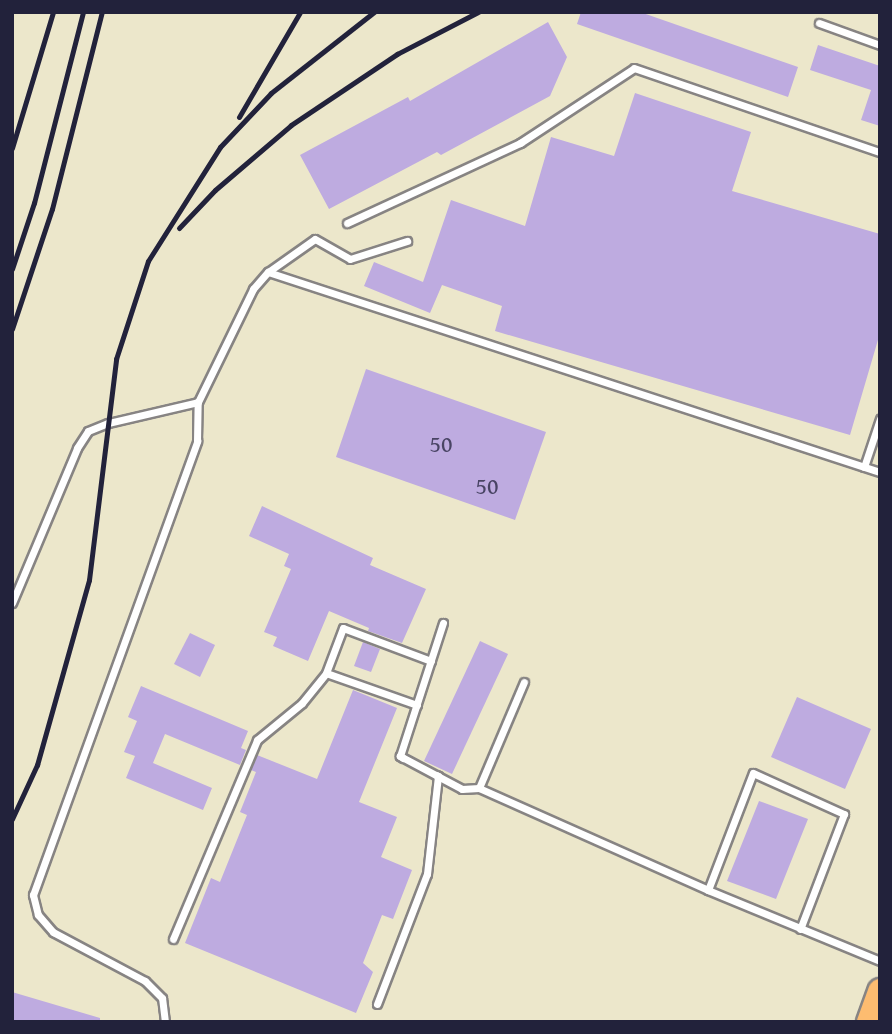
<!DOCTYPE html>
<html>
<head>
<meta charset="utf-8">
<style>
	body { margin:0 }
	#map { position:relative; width:892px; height:1034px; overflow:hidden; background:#ece7cb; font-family:"Gentium Book Plus",serif }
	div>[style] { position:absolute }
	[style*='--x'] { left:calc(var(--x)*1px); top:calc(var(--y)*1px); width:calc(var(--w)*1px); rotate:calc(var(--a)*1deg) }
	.building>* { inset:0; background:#beabe0 }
	.roads { filter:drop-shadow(2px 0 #878483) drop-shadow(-2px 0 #878483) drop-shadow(0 2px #878483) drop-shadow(0 -2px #878483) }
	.service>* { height:7px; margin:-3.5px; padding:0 3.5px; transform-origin:3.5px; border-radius:3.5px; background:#fff }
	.trunk>* { height:24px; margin:-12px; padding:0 12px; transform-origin:12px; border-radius:12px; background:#fdbc70 }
	.rail>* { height:5px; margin:-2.5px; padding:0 2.5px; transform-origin:2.5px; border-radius:2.5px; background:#22223b }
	span { translate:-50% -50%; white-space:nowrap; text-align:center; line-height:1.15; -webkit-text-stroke:5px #fdfcf7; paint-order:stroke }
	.number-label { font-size:24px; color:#494464 }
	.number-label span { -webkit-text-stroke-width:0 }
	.frame { position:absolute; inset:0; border:14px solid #22223b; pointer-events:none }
</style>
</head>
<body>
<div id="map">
	<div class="building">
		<div style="clip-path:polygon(581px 12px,640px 12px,798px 67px,788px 97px,577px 24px)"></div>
		<div style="clip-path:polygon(548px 22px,567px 57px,550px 96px,441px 155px,437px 152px,329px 209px,300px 155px,408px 97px,410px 101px)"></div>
		<div style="clip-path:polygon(818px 45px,880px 66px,880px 126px,861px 120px,871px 90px,810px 70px)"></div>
		<div style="clip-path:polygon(635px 93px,751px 132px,732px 191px,880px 234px,880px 333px,850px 435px,495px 331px,502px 306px,442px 285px,430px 313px,364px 286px,374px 262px,423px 282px,451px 200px,525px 226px,551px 137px,614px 156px)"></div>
		<div style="clip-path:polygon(366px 369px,546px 432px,515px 520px,336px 457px)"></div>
		<div style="clip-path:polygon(262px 506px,373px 558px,370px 565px,426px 589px,402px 643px,368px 631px,369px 628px,329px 611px,308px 661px,273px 646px,277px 637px,264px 632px,291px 569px,284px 566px,289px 554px,249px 536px)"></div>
		<div style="clip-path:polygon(190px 633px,215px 645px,200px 677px,174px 664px)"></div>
		<div style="clip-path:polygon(480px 641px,508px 654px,452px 774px,424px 761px)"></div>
		<div style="clip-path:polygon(363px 642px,380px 649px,371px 672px,354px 666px)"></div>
		<div style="clip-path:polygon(141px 686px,248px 731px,241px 748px,246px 750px,240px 765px,165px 734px,153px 763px,212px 788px,203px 810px,126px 778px,135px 756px,124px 752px,137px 721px,128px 717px)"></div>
		<div style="clip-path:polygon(353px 690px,397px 708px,359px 802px,397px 817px,381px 857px,412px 870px,393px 919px,382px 915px,363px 963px,373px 972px,356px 1013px,185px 943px,211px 878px,220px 882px,247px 815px,240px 812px,256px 772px,251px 770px,257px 755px,317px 779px)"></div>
		<div style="clip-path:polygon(797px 697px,871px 729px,845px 789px,771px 757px)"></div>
		<div style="clip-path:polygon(759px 801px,808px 819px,776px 899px,727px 881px)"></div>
		<div style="clip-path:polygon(12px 992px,100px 1018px,100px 1022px,12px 1022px)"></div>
	</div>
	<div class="roads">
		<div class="service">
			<div style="--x:819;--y:23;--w:65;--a:19.8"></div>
			<div style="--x:347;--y:223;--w:191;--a:-24.8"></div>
			<div style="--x:520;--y:143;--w:136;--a:-33.3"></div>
			<div style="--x:634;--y:68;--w:260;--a:18.9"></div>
			<div style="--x:268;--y:272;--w:644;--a:18.1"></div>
			<div style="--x:864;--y:467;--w:51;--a:-71.6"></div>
			<div style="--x:12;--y:603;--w:168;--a:-67.2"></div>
			<div style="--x:77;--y:448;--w:20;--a:-57"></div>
			<div style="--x:88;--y:431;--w:22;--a:-22"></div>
			<div style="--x:108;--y:423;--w:92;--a:-13.1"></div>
			<div style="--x:417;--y:705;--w:96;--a:-160.6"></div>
			<div style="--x:326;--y:673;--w:48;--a:-69.3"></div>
			<div style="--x:343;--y:628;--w:94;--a:20.6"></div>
			<div style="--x:400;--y:756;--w:70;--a:28"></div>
			<div style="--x:462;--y:789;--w:17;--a:-3"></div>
			<div style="--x:479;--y:788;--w:251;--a:24"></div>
			<div style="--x:708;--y:890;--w:186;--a:22.4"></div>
			<div style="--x:403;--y:758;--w:4;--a:-146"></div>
			<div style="--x:400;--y:756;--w:140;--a:-72.1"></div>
			<div style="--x:479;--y:788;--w:115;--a:-67"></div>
			<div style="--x:708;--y:890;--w:125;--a:-69"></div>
			<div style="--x:753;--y:773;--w:100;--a:24.3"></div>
			<div style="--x:844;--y:814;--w:123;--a:110.9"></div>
			<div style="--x:173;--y:939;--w:216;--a:-67.1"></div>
			<div style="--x:257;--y:740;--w:58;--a:-39.4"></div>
			<div style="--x:302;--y:703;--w:38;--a:-51"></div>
			<div style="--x:377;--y:1004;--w:139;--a:-69"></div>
			<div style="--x:427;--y:874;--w:99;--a:-83.6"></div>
			<div style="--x:438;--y:776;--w:2;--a:-153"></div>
			<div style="--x:165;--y:1022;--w:24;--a:-97"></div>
			<div style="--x:162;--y:998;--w:24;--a:-135"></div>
			<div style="--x:145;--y:981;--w:104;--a:-152"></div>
			<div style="--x:53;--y:932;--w:23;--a:-131"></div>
			<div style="--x:38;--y:915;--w:21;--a:-104"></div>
			<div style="--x:33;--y:895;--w:483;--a:-70.1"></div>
			<div style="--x:197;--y:441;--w:39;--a:-89"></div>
			<div style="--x:198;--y:402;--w:126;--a:-64"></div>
			<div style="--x:253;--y:289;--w:23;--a:-49"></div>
			<div style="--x:268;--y:272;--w:57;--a:-35.1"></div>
			<div style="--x:315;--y:239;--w:40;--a:29.7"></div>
			<div style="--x:350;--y:259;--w:60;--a:-17.5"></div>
		</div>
		<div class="trunk">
			<div style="--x:869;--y:1022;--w:33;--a:-70"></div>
		</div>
	</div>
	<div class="rail">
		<div style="--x:239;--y:117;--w:121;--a:-59.8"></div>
		<div style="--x:12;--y:148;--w:142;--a:-73.2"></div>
		<div style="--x:179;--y:228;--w:52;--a:-46.5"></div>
		<div style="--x:215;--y:190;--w:100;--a:-40.5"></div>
		<div style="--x:291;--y:125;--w:128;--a:-33.8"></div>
		<div style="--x:397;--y:54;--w:91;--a:-27.4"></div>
		<div style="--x:12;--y:269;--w:70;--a:-71.6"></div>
		<div style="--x:34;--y:203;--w:197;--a:-75.6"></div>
		<div style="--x:12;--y:329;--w:126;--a:-71.6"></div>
		<div style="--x:52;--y:209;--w:203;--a:-75.8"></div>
		<div style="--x:12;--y:819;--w:60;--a:-65.2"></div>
		<div style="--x:37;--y:765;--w:192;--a:-74.3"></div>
		<div style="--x:89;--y:580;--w:223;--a:-83"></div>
		<div style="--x:116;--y:359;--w:103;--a:-71.9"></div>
		<div style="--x:148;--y:261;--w:135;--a:-57.7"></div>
		<div style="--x:220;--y:147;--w:74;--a:-46.6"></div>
		<div style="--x:271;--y:93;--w:131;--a:-38.2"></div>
	</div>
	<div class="number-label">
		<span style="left:441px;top:444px">50</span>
		<span style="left:487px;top:486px">50</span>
	</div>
	<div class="frame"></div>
</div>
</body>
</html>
